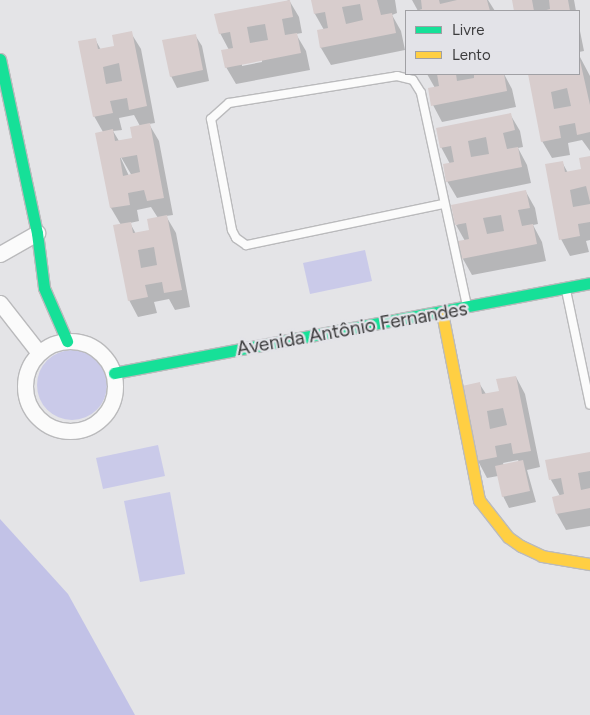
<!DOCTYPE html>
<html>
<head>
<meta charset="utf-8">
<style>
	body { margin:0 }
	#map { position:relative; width:590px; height:715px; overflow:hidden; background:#e4e4e7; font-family:Figtree,sans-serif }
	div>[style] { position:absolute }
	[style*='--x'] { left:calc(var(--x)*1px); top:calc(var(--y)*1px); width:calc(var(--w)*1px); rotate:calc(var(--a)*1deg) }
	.green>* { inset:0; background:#cacae9 }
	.round { border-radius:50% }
	.forest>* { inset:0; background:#c2c2e7 }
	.shadow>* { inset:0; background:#0003 }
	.building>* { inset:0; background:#d8cdcd }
	.roads { filter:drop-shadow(1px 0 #bababc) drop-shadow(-1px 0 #bababc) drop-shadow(0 1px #bababc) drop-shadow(0 -1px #bababc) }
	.lane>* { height:8px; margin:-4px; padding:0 4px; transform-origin:4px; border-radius:4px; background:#fbfbfb }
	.street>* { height:15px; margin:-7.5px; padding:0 7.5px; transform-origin:7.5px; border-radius:7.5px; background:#fbfbfb }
	.street>.ring { margin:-7.5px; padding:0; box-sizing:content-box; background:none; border:15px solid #fbfbfb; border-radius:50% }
	.fast>* { height:11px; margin:-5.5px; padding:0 5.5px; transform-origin:5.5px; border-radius:5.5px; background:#16e098 }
	.slow>* { height:11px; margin:-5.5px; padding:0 5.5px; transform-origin:5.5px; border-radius:5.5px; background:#ffcf43 }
	span { translate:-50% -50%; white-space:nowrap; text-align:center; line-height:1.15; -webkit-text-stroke:4.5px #e3e3e8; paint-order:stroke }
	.street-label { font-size:19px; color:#3c3c3d }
	.legend { position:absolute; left:405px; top:10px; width:175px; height:65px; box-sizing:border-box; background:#e3e3e8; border:1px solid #a0a0a4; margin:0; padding:6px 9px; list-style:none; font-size:15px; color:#3c3c3d }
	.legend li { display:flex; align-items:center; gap:10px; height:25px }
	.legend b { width:25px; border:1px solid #a0a0a4 }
</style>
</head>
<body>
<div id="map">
	<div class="green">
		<div style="clip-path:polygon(365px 250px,372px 281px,310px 294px,303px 263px)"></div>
		<div class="round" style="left:37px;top:350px;width:70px;height:70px"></div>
		<div style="clip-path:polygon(158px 445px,165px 476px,103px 489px,96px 458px)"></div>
		<div style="clip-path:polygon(170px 492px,185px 574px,140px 582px,124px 501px)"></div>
	</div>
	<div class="forest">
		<div style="clip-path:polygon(0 519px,68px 594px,135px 715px,0 715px)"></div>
	</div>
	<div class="shadow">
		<div style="clip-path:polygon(evenodd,289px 0,299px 17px,302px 33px,296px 34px,306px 51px,310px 70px,236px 84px,226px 67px,229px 50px,220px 33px,289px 0,262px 59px,262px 62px,242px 66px,242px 63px,262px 59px)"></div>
		<div style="clip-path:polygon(312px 0,395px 0,397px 13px,392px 15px,401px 31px,405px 50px,331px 65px,321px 48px,318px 31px,324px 30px,315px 14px)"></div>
		<div style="clip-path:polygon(412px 0,488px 0,495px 11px,418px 11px)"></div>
		<div style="clip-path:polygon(513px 0,574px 0,576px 11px,515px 11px)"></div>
		<div style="clip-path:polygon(579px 26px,584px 51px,579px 52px)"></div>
		<div style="clip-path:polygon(evenodd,131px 33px,141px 49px,155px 123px,149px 124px,159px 141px,173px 215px,166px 216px,176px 233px,190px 307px,175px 310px,169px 299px,154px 302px,157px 313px,138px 317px,129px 300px,121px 225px,111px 208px,97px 134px,103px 132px,94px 116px,95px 39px,101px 50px,116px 47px,131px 33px,134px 115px,140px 126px,133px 139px,119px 141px,113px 131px,122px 130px,119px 118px,134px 115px,131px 33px,118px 152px,132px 176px,129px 176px,118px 152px,131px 33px,151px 207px,158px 218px,151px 231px,136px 234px,130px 223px,139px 221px,137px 210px,151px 207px)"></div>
		<div style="clip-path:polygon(195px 35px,202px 46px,209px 81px,177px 88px,171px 76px)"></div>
		<div style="clip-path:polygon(580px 57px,590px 76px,590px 151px,582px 140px,568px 143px,570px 155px,552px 158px,542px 141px,529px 74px,579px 74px)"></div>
		<div style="clip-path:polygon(427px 74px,504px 74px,512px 89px,516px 107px,442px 122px,433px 105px,435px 88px)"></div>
		<div style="clip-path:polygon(510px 114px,520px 131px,523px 147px,518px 148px,527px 165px,531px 183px,457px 198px,447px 181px,450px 164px,441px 147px)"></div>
		<div style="clip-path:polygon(590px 157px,590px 240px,586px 241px,589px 252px,570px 256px,561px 239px,562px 162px,568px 173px,583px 170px)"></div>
		<div style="clip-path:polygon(526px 192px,535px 208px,538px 224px,533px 225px,542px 242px,546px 261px,472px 275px,463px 259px,465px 241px,456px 225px)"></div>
		<div style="clip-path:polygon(evenodd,516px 377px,525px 394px,540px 467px,527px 470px,536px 502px,509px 508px,503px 496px,498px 476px,487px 478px,478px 461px,479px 383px,486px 394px,500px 392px,516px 377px,518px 460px,519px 462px,504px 466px,503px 463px,518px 460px)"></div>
		<div style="clip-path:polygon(590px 453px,590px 526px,566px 530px,557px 514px,560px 496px,551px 480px,547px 461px)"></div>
	</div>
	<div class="building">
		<div style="clip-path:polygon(evenodd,290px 0,293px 17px,282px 19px,285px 35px,297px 33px,301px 53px,225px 68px,221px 50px,233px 48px,230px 32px,219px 34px,214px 14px,290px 0,265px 24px,268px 40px,250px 43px,247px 27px,265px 24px)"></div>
		<div style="clip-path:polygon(evenodd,311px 0,377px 0,381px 15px,392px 13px,396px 33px,320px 48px,317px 30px,328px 28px,325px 12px,314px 14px,311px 0,360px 4px,363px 20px,346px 24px,342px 7px,360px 4px)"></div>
		<div style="clip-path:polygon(421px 0,439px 0,440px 4px,457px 0,487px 0,490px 11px,416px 11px,422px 9px)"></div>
		<div style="clip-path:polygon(512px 0,532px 0,534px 11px,514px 11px)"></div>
		<div style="clip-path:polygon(549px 0,568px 0,570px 11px,543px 11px,550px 9px)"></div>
		<div style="clip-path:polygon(evenodd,132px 31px,147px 106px,129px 110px,127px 98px,110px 101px,113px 113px,93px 117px,78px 41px,96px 38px,98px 49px,114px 46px,112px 35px,132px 31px,119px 63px,122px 81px,106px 84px,103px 67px,119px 63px)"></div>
		<div style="clip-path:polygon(196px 34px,203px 70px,170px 77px,162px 40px)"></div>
		<div style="clip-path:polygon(evenodd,579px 56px,590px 105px,590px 132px,577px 135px,575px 123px,559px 126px,561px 138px,541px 142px,528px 74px,579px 74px,579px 56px,567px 88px,571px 106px,554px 109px,551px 92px,567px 88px)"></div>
		<div style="clip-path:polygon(437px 74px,456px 74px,457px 81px,474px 78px,474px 74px,504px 74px,507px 91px,431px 106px,428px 88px,439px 86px)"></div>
		<div style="clip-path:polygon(evenodd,511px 113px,515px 130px,503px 133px,507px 149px,518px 147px,522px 167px,446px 182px,443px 164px,454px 162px,451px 146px,440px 148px,436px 128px,511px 113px,486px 137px,489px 154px,471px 157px,468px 141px,486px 137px)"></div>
		<div style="clip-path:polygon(evenodd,150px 123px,164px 198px,147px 201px,144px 190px,128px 193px,130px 205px,110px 208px,95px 133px,113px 129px,115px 141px,132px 138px,130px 127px,150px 123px,137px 155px,140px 172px,123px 176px,120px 158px,137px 155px)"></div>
		<div style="clip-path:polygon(590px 156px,590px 202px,586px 186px,570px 190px,573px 207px,590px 204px,590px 222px,578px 224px,580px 236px,559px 240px,545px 164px,563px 161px,565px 172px,581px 169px,579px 158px)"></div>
		<div style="clip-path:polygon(evenodd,526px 190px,530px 208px,518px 210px,522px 226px,533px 224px,537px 244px,461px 259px,458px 241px,469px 239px,466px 223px,455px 225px,451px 205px,526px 190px,501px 215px,504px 231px,487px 234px,483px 218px,501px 215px)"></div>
		<div style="clip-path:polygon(evenodd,167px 215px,182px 290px,164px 293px,162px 282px,145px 285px,148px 297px,128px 301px,113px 225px,131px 222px,133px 233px,149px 230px,147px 219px,167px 215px,154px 247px,157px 265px,141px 268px,138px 250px,154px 247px)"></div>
		<div style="clip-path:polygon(evenodd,516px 376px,531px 451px,513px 454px,511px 443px,495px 446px,497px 457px,477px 461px,462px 386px,480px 382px,482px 394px,499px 391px,496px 379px,516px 376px,503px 408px,507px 425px,490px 429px,487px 411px,503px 408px)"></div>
		<div style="clip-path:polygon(590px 452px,590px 471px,578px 473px,581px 490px,590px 488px,590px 508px,556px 514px,552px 497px,564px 494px,561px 478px,549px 480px,545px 460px)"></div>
		<div style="clip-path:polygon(523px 460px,530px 491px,502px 497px,495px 466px)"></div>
	</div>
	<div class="roads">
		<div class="lane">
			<div style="--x:443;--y:204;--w:201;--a:168.2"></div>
			<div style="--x:246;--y:245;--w:12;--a:-145"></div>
			<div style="--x:236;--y:238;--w:9;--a:-117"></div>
			<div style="--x:232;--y:230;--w:113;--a:-100.7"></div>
			<div style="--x:211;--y:119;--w:24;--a:-42"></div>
			<div style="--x:229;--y:103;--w:170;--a:-9.1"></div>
			<div style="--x:397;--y:76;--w:16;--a:14"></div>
			<div style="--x:413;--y:80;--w:15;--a:58"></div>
			<div style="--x:421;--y:93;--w:217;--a:77.8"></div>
			<div style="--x:566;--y:290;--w:117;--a:78.2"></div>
		</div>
		<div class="street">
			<div style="--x:0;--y:254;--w:43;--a:-29.6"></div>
			<div style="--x:0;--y:303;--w:63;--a:52"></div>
			<div class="ring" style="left:25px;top:341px;width:75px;height:75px"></div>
		</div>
		<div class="fast">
			<div style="--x:0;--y:59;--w:178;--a:78"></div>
			<div style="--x:37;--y:233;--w:55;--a:82.7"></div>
			<div style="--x:44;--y:288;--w:58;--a:66.5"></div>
			<div style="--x:114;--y:373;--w:484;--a:-10.7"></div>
		</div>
		<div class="slow">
			<div style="--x:442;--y:313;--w:191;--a:78.8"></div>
			<div style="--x:479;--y:500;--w:47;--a:51.9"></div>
			<div style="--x:508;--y:537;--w:16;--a:35"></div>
			<div style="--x:521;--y:546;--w:23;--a:25"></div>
			<div style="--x:542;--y:556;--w:49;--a:9.5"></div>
		</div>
	</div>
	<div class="street-label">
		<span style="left:352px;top:329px;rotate:-10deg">Avenida Antônio Fernandes</span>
	</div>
	<ul class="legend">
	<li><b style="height:6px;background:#16e098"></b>Livre</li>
	<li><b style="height:6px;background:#ffcf43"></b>Lento</li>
	</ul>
</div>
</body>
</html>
